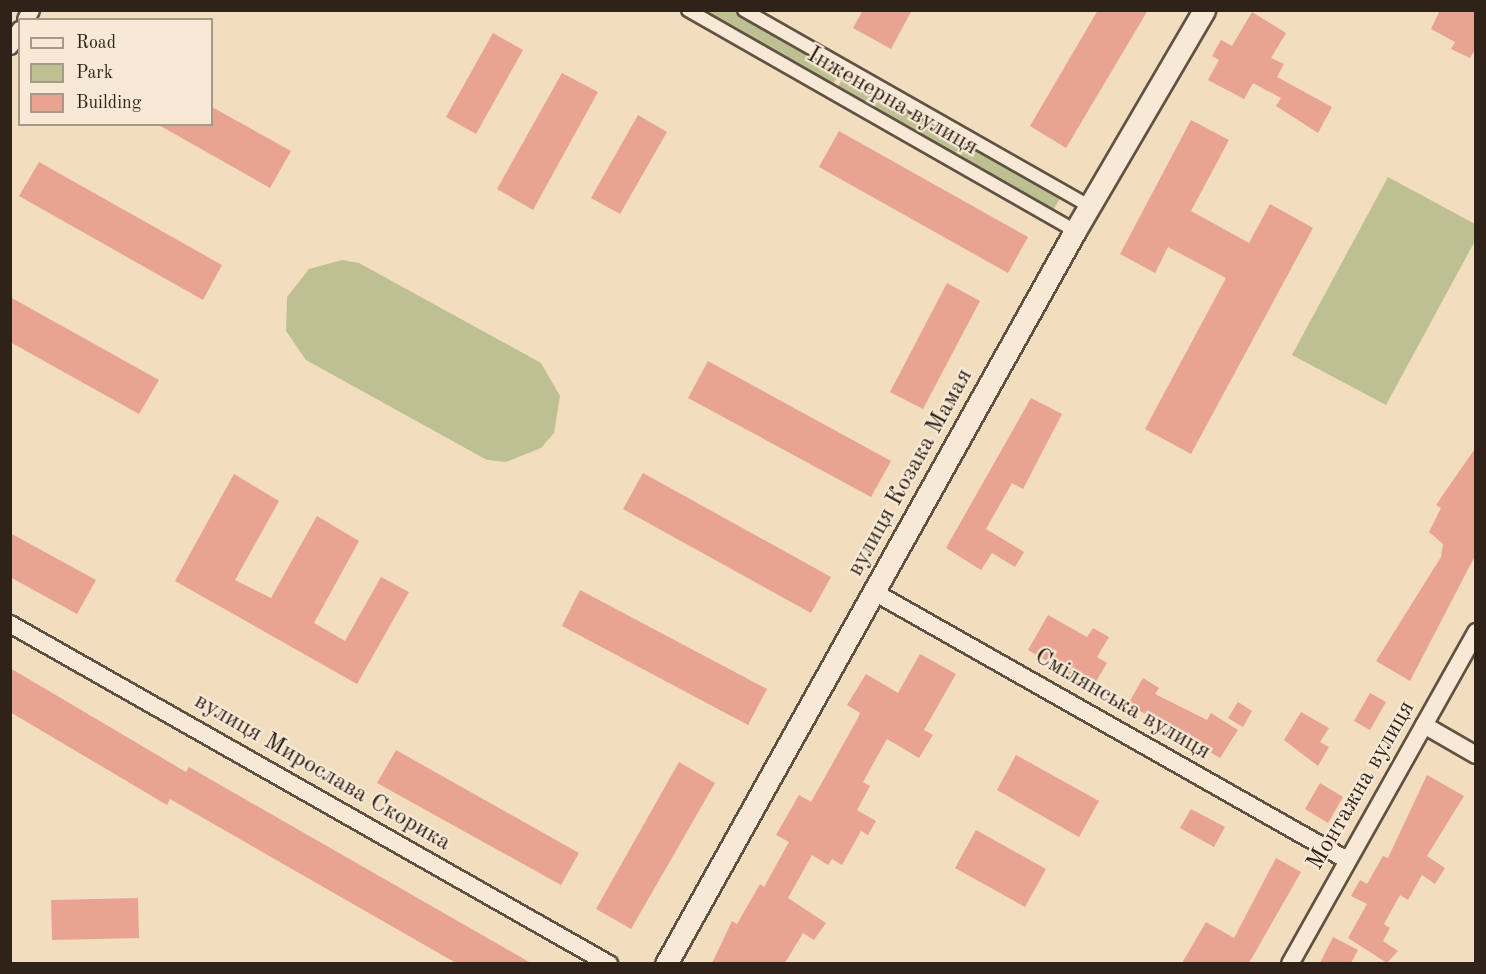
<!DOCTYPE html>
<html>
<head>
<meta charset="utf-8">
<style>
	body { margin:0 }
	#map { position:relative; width:1486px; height:974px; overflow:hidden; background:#f2ddbf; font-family:"Old Standard TT",serif }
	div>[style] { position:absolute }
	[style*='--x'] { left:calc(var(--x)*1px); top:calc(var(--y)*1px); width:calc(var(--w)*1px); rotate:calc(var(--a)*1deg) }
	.green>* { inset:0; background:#bdc090 }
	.building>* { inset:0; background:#e9a391 }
	.roads { filter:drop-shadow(2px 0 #605242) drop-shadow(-2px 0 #605242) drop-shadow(0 2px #605242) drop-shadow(0 -2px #605242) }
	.pedestrian>* { height:12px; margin:-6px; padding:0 6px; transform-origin:6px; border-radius:6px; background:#f7e9d5 }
	.minor>* { height:16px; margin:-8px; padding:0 8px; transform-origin:8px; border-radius:8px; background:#f7e9d5 }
	.tertiary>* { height:21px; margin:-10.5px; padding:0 10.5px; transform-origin:10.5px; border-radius:10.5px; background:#f7e9d5 }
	span { translate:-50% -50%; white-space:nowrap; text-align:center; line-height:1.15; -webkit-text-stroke:4.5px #f7e9d5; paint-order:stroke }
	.street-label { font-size:24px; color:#2f2319 }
	.frame { position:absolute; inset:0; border:12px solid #2f2319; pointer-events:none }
	.legend { position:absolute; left:18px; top:18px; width:195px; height:108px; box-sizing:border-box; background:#f7e9d5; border:2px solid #a79a8a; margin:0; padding:8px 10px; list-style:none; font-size:18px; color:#2f2319 }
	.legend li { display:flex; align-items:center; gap:12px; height:30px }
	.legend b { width:30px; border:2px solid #a79a8a }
</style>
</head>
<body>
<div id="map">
	<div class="green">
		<div style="clip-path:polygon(694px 11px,735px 11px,841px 70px,831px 88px)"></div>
		<div style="clip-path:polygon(846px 73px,1062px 195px,1052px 212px,836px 90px)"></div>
		<div style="clip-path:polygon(1388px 177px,1475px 224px,1476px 239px,1386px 405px,1292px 355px)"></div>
		<div style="clip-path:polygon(342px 260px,359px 263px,541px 363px,560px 396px,554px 433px,541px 448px,506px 462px,487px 460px,306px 360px,286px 331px,287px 297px,309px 269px)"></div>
	</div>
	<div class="building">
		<div style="clip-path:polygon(863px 10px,912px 10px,891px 49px,853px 28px)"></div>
		<div style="clip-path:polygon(1098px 10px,1148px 10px,1066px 148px,1030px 126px)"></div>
		<div style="clip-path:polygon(1440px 10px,1476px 10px,1476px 48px,1470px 58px,1451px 49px,1455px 42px,1431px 29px)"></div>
		<div style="clip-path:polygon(1252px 12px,1286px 33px,1271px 58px,1284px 64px,1277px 77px,1332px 107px,1318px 133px,1276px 106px,1281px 98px,1253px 83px,1244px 99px,1208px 80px,1219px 60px,1212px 56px,1221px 40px,1232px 46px)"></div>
		<div style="clip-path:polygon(493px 33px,523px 50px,476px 134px,446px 117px)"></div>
		<div style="clip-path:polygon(562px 73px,598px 92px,533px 210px,497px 189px)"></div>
		<div style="clip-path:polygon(212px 107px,291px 151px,270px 188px,157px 124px,212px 124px)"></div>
		<div style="clip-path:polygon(638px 115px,667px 132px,620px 214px,591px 198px)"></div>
		<div style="clip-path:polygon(1191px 120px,1229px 140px,1191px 211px,1249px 243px,1270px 204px,1313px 228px,1191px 454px,1145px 429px,1226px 278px,1168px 247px,1155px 273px,1120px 254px)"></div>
		<div style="clip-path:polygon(839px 131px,1028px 237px,1008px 273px,819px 167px)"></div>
		<div style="clip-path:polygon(39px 162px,222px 265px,203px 300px,19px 196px)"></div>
		<div style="clip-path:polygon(947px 283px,980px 301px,923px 409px,890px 392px)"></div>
		<div style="clip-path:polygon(10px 297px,159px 380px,139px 414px,10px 342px)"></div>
		<div style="clip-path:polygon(708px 361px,891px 461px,871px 497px,688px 398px)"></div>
		<div style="clip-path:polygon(1031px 398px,1062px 414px,1023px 489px,1012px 483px,986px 529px,1024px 552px,1015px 567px,992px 553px,981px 570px,946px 548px)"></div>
		<div style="clip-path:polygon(1476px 447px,1476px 554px,1410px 681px,1376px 661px,1441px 557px,1443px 544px,1429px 532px,1441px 508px,1436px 505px)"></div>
		<div style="clip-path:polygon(643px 473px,831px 577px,811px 613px,623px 509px)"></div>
		<div style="clip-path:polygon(234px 474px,279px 501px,235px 580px,271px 598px,317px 516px,359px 541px,314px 623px,345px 641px,381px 577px,409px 592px,357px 684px,175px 581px)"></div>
		<div style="clip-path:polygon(10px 533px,96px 580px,77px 614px,10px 577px)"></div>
		<div style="clip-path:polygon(580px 590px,767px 689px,748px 725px,562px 626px)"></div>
		<div style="clip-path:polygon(1048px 615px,1087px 637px,1093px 628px,1109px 637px,1097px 657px,1107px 663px,1095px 683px,1088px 685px,1028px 650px)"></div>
		<div style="clip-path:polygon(920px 654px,956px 674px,924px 730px,933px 735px,919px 758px,887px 739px,863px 782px,870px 786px,857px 810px,876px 821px,868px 835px,861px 831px,842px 865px,832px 859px,828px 865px,812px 855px,788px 898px,826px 923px,814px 940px,803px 933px,785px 963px,712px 963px,732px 921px,737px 924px,760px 884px,764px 887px,789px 842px,776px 835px,799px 795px,811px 802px,858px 718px,860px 713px,847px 705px,866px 674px,898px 693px)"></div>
		<div style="clip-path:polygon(10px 668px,186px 772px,189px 767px,531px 963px,456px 963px,170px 799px,167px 805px,10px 712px)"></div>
		<div style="clip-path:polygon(1143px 678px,1159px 688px,1155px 694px,1207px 720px,1211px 713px,1238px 730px,1220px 758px,1128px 704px)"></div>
		<div style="clip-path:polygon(1370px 693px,1386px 702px,1370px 730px,1354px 721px)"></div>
		<div style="clip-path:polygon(1238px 702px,1252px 711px,1243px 727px,1228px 718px)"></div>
		<div style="clip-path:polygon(1301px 712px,1329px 728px,1320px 742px,1329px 747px,1318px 766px,1284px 740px)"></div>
		<div style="clip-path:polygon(396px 750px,579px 853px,561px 885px,377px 783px)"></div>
		<div style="clip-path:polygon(1016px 755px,1099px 801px,1079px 837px,997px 790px)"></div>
		<div style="clip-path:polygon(679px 762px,715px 783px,631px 929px,596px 909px)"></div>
		<div style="clip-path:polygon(1427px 775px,1464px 796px,1427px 856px,1445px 868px,1435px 884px,1422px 875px,1408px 900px,1400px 895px,1384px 924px,1390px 928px,1383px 941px,1398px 951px,1387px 963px,1348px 938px,1367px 904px,1351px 896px,1360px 880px,1367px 884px,1383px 856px,1388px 858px)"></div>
		<div style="clip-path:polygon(1320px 783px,1343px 797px,1328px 823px,1305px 809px)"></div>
		<div style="clip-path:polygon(1191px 809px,1225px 827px,1214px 847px,1180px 828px)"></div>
		<div style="clip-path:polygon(976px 830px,1046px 869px,1025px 907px,955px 868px)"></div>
		<div style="clip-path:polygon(1276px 858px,1301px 872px,1249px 963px,1182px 963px,1206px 922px,1234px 938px)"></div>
		<div style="clip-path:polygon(138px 898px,139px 938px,52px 940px,51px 900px)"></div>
		<div style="clip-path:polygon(1333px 937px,1358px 950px,1351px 963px,1320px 963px)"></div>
	</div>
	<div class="roads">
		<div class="pedestrian">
			<div style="--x:688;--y:10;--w:446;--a:29.7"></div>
			<div style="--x:744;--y:10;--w:397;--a:29.6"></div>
		</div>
		<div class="minor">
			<div style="--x:26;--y:20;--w:11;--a:-63"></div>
			<div style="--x:10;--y:46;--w:19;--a:-58"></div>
			<div style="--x:874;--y:592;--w:544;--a:29.54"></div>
			<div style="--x:10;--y:624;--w:689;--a:29.58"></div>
			<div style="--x:1424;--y:725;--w:60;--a:30"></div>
			<div style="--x:1290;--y:964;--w:381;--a:-60.7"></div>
		</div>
		<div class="tertiary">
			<div style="--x:666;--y:964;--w:839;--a:-60.84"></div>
			<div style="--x:1075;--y:231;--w:256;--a:-59.7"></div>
		</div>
	</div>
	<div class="street-label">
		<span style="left:892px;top:102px;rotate:30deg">Інженерна вулиця</span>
		<span style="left:911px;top:473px;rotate:-61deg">вулиця Козака Мамая</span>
		<span style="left:1122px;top:705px;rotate:30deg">Смілянська вулиця</span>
		<span style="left:322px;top:773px;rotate:30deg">вулиця Мирослава Скорика</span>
		<span style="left:1362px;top:786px;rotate:-60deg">Монтажна вулиця</span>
	</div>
	<div class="frame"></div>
	<ul class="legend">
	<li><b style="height:8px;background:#f7e9d5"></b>Road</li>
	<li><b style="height:16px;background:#bdc090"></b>Park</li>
	<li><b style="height:16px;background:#e9a391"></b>Building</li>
	</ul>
</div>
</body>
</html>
